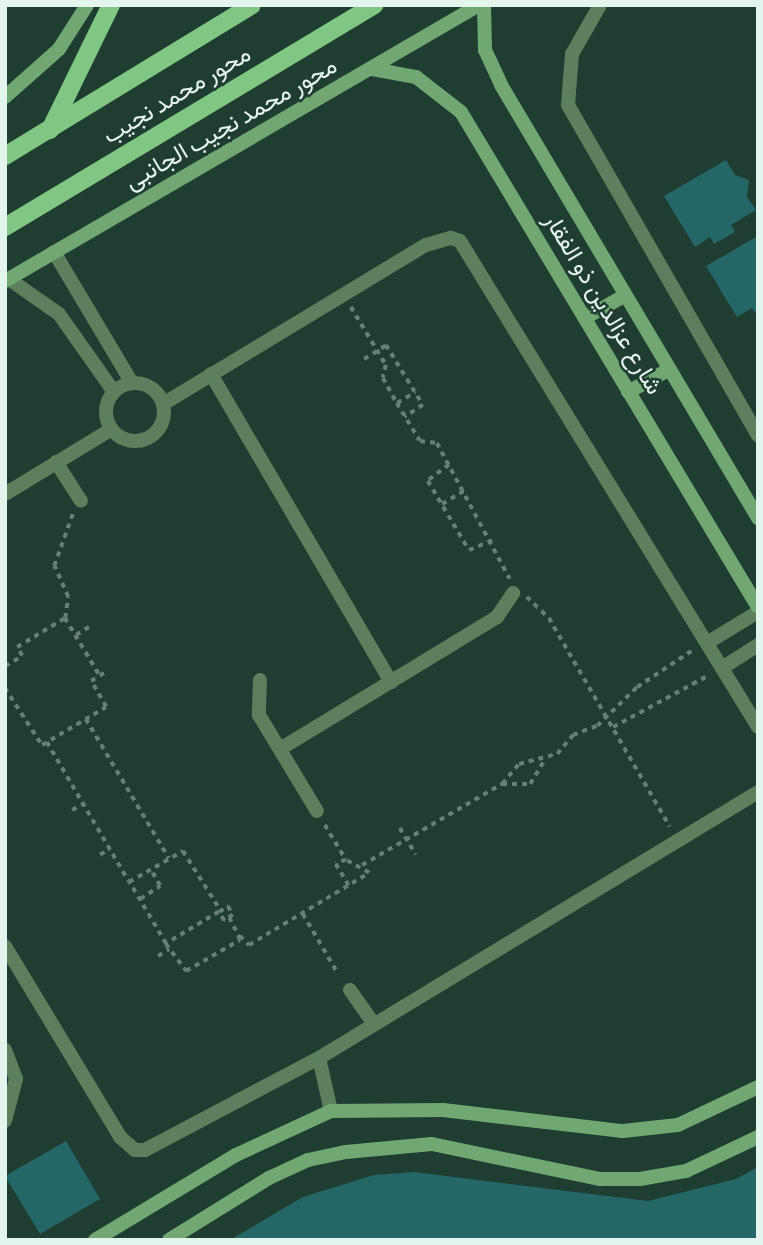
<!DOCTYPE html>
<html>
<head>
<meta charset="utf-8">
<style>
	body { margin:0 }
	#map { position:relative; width:763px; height:1245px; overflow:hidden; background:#203d32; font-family:"Source Sans 3",Vazirmatn,sans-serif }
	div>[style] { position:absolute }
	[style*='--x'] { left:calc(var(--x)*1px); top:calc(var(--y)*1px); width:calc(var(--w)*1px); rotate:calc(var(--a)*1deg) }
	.building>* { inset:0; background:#246766 }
	.path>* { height:3.5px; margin-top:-1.75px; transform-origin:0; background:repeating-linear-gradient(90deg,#678077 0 5px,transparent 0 10px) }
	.street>* { height:14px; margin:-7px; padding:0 7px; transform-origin:7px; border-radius:7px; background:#5d7f5d }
	.street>.ring { margin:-7px; padding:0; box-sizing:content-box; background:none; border:14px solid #5d7f5d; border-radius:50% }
	.secondary>* { height:14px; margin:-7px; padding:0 7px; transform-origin:7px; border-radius:7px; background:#70a772 }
	.primary>* { height:18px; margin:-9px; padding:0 9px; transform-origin:9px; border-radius:9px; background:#7fc782 }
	span { translate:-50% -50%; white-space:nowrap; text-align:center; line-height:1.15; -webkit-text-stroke:5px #203d32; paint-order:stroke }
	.street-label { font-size:24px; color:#e4f5ee }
	.frame { position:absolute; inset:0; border:7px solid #e4f5ee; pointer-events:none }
</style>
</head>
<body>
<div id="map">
	<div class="building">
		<div style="clip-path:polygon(726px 160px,735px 175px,749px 180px,747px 197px,756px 210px,731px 225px,735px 232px,714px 244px,710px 237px,695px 247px,664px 196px)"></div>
		<div style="clip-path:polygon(758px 236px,758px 317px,752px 308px,737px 317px,706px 266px)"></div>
		<div style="clip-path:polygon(66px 1141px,100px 1199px,40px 1234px,5px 1176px)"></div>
		<div style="clip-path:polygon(758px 1167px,758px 1240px,230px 1240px,303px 1197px,374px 1175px,414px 1172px,648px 1201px,736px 1179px)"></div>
	</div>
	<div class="path">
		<div style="--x:351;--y:307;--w:68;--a:58.9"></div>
		<div style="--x:386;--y:365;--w:13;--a:103"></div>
		<div style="--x:383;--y:378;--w:29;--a:61"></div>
		<div style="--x:397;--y:403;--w:44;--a:58.8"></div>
		<div style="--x:420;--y:441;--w:17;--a:7"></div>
		<div style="--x:437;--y:443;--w:154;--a:61.8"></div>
		<div style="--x:364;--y:359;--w:26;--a:-32"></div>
		<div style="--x:386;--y:345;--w:70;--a:58.3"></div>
		<div style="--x:423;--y:405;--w:22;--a:146"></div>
		<div style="--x:397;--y:403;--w:21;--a:-31"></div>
		<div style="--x:449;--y:465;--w:26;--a:143"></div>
		<div style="--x:428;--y:481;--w:80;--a:59.3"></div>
		<div style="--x:469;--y:550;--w:26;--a:-23"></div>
		<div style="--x:442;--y:504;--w:26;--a:-31"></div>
		<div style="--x:527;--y:597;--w:30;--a:44"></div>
		<div style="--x:549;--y:618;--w:241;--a:59.9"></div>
		<div style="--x:65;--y:618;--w:21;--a:-82"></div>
		<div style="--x:68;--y:597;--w:34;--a:-114"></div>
		<div style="--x:54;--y:566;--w:56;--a:-70.3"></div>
		<div style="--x:76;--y:635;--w:15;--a:-32"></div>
		<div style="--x:5;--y:666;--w:20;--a:-30"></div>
		<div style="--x:22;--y:656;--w:10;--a:-119"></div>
		<div style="--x:17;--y:647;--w:56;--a:-31.1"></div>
		<div style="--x:65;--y:618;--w:68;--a:58.9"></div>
		<div style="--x:5;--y:688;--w:68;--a:57"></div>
		<div style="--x:42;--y:745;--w:74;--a:-30.7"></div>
		<div style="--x:106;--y:707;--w:30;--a:-120"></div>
		<div style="--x:91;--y:681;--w:19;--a:-32"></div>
		<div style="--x:86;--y:719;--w:162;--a:59.2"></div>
		<div style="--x:613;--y:727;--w:109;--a:-28.4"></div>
		<div style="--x:47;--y:742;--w:162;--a:59.6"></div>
		<div style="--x:502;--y:784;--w:28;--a:0"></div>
		<div style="--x:530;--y:784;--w:27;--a:-59"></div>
		<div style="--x:72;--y:810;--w:13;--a:-29"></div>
		<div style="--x:325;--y:825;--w:41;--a:59"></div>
		<div style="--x:400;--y:828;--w:31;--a:59"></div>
		<div style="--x:100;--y:855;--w:11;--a:-34"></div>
		<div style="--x:362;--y:865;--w:162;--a:-30.1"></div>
		<div style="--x:502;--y:784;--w:26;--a:-50"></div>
		<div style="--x:519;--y:764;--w:39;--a:-15"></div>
		<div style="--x:557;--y:754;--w:25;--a:-50"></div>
		<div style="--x:573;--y:735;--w:26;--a:-21"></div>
		<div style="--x:597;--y:726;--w:56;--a:-44.3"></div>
		<div style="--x:637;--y:687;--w:67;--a:-33.5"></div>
		<div style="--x:140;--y:899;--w:24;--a:-33"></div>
		<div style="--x:160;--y:886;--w:20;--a:-120"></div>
		<div style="--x:228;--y:906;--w:10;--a:61"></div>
		<div style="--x:233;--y:915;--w:11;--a:146"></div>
		<div style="--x:224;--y:921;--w:10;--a:-119"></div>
		<div style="--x:219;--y:912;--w:11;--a:-34"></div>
		<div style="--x:219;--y:912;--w:62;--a:148.9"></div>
		<div style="--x:166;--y:944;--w:72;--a:-120.8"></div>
		<div style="--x:129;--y:882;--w:62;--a:-29.9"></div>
		<div style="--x:183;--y:851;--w:71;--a:57.7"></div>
		<div style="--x:303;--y:914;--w:65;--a:59.5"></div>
		<div style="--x:240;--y:936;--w:13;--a:45"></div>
		<div style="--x:249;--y:945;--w:140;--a:-31"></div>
		<div style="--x:369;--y:873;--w:26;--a:-151"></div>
		<div style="--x:346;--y:860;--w:11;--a:158"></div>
		<div style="--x:336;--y:864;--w:26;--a:59"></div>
		<div style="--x:166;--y:944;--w:34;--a:53"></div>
		<div style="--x:186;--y:971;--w:62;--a:-29.9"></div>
		<div style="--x:240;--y:940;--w:25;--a:-116"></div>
		<div style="--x:158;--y:956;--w:13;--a:-32"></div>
	</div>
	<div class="street">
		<div style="--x:600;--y:5;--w:56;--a:119.7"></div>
		<div style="--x:572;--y:54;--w:51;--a:94.5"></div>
		<div style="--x:568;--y:105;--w:381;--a:60.1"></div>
		<div style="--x:54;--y:252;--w:152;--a:59.2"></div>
		<div style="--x:9;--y:279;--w:61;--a:35"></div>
		<div style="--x:59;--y:314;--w:95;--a:54.8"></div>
		<div style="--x:211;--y:374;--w:357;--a:59.7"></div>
		<div class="ring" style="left:106px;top:383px;width:44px;height:44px"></div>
		<div style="--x:163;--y:404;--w:307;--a:-31.2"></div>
		<div style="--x:426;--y:245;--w:26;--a:-16"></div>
		<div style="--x:451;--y:238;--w:9;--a:18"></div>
		<div style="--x:460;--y:241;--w:570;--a:58.48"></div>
		<div style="--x:56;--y:462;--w:46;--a:57.3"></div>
		<div style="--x:5;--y:494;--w:125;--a:-31.3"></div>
		<div style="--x:707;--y:643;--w:60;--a:-31.3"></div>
		<div style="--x:722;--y:668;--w:43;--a:-32.6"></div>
		<div style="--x:260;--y:680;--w:35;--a:92"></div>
		<div style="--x:259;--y:715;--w:112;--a:58.9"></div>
		<div style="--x:280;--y:749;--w:254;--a:-31.3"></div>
		<div style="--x:497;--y:617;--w:29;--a:-56"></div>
		<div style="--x:5;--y:946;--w:223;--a:58.9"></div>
		<div style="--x:120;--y:1137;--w:20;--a:41"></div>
		<div style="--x:135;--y:1150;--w:10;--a:0"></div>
		<div style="--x:145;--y:1150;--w:197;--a:-27.9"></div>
		<div style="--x:319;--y:1058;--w:513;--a:-31.21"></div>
		<div style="--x:350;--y:990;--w:42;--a:54.8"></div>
		<div style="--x:5;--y:1050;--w:31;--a:69"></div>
		<div style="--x:16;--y:1079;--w:43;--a:104.7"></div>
		<div style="--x:319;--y:1058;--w:54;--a:77.2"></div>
	</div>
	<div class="secondary">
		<div style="--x:484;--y:5;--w:45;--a:88.7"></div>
		<div style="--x:485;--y:50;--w:38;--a:65"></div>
		<div style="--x:501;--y:85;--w:504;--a:59.31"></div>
		<div style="--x:372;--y:69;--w:45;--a:10.3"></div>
		<div style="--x:416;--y:77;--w:57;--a:37.9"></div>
		<div style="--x:461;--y:112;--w:577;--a:59.04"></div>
		<div style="--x:5;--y:97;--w:72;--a:-41.6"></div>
		<div style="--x:59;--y:49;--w:52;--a:-57.5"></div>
		<div style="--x:5;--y:281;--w:548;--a:-30.21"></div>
		<div style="--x:585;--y:318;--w:45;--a:-29.4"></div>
		<div style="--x:628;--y:392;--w:46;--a:-28.8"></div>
		<div style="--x:95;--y:1240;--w:165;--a:-31.1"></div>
		<div style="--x:236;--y:1155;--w:105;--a:-24.9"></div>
		<div style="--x:331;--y:1111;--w:112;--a:-0.5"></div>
		<div style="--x:443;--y:1110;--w:181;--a:6.7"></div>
		<div style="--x:623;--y:1131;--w:55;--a:-6.2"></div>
		<div style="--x:678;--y:1125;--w:89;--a:-25.4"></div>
		<div style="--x:169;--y:1240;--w:118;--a:-31.8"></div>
		<div style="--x:269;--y:1178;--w:43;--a:-24.8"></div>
		<div style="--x:308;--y:1160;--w:39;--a:-12"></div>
		<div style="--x:346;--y:1152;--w:86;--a:-5.3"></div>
		<div style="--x:432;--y:1144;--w:172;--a:11.8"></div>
		<div style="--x:600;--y:1179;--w:40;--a:0"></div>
		<div style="--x:640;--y:1179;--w:47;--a:-9.9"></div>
		<div style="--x:686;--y:1171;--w:80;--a:-25.3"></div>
	</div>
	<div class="primary">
		<div style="--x:50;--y:130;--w:139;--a:-64"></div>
		<div style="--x:5;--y:156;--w:289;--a:-31.4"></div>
		<div style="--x:5;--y:227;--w:431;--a:-31"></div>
	</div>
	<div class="street-label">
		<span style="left:177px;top:95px;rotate:-31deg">محور محمد نجيب</span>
		<span style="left:231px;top:124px;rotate:-30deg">محور محمد نجيب الجانبى</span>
		<span style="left:603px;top:304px;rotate:59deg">شارع عزالدين ذو الفقار</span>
	</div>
	<div class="frame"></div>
</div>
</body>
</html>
